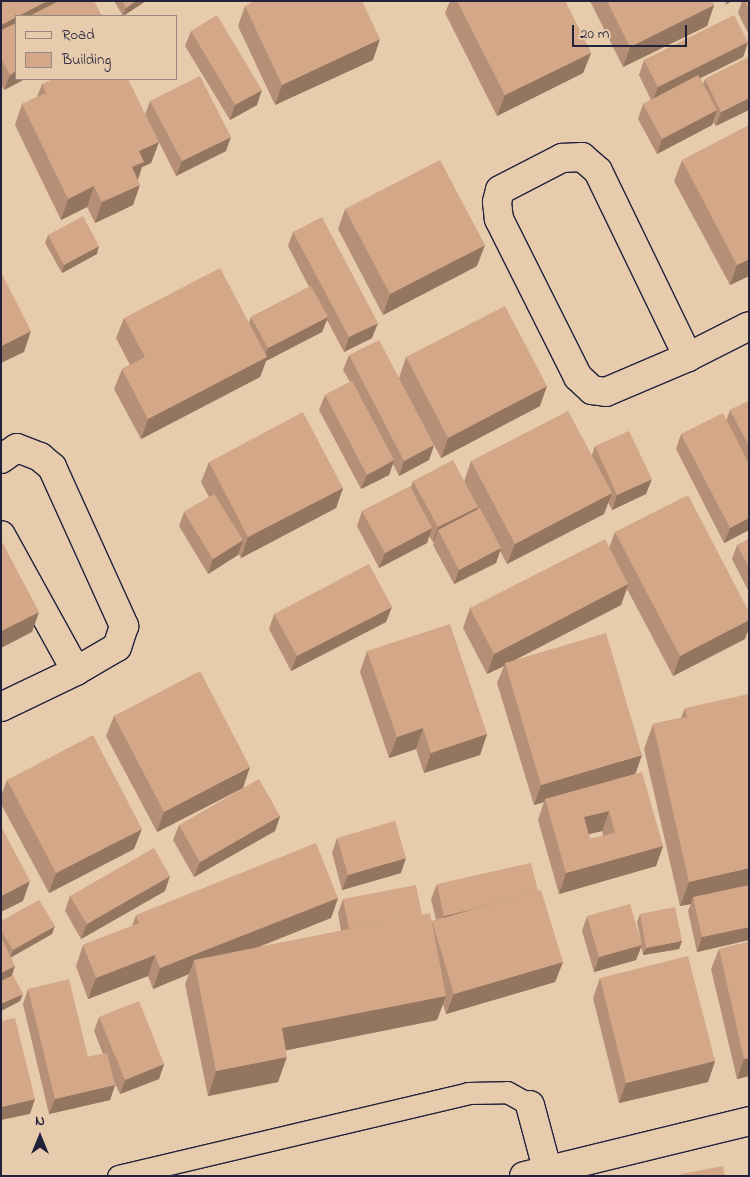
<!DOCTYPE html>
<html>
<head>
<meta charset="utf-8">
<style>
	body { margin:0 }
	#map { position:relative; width:750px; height:1177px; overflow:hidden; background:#e6cbad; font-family:"Indie Flower",sans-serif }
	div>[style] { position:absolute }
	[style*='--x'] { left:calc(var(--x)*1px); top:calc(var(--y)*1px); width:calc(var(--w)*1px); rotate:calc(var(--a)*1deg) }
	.roads { filter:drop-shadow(1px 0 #22223b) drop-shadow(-1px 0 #22223b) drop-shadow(0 1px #22223b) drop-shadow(0 -1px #22223b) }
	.lane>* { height:21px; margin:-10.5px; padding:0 10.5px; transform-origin:10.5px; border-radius:10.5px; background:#e6cbad }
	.street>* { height:28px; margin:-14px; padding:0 14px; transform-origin:14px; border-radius:14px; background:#e6cbad }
	.wall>* { inset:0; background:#b69076 }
	.shaded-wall>* { inset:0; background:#947560 }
	.building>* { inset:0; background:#d4a789 }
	span { translate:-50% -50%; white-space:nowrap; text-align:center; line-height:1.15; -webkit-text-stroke:4px #e6cbad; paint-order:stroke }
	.frame { position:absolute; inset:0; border:2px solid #22223b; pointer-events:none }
	.legend { position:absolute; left:15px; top:15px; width:162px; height:65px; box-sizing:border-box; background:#e6cbad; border:1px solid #98877f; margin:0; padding:6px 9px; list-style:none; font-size:15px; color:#22223b }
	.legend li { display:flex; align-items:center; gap:10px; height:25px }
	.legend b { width:25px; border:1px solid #98877f }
	.north { position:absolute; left:15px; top:1112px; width:50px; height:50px; -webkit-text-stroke:4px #e6cbad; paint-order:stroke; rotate:0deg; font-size:14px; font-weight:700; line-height:20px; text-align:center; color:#22223b }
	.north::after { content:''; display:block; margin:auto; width:18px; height:22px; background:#22223b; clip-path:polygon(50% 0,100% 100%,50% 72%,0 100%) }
	.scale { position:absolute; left:572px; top:25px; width:115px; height:22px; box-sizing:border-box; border:2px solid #22223b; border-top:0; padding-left:6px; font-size:15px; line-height:18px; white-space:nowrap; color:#22223b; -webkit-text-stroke:4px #e6cbad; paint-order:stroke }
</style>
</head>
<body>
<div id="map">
	<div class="roads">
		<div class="lane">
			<div style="--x:118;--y:1176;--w:360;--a:-13.3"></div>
			<div style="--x:468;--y:1093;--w:39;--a:-1"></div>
			<div style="--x:507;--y:1092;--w:26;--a:29"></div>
		</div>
		<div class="street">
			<div style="--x:582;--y:157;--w:21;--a:41"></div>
			<div style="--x:598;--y:171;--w:207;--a:64.2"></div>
			<div style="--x:688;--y:357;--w:89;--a:156.9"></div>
			<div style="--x:606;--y:392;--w:14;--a:-172"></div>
			<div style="--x:592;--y:390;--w:19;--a:-137"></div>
			<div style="--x:578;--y:377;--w:177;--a:-116.6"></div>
			<div style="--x:499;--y:219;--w:17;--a:-97"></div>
			<div style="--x:497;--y:202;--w:12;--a:-76"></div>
			<div style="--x:500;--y:190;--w:70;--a:-27.3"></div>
			<div style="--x:562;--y:158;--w:20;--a:-3"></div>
			<div style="--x:688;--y:357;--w:68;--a:-26.9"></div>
			<div style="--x:1;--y:459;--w:19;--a:-35"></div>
			<div style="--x:17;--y:448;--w:25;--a:21"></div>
			<div style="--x:40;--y:457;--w:16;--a:40"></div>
			<div style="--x:52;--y:467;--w:175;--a:65.6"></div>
			<div style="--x:124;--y:626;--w:22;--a:108"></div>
			<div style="--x:117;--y:647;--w:48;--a:149.7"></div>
			<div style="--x:76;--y:671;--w:155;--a:-118.9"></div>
			<div style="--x:1;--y:707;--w:83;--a:-25.6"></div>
			<div style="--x:530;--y:1105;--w:73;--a:75"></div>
			<div style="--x:524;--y:1176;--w:232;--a:-13.7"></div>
		</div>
	</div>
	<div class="wall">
		<div style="clip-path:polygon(1px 1px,16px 79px,25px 79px,4px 90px,1px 84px)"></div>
		<div style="clip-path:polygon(114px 1px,146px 1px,123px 16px)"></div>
		<div style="clip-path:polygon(450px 1px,565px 1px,591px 53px,583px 73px,497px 116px,445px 13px)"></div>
		<div style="clip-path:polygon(590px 1px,712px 1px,714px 5px,707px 26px,623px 67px)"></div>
		<div style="clip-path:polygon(742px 1px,749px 1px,749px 35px,738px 13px)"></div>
		<div style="clip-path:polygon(245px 6px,373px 60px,275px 105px,238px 26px)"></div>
		<div style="clip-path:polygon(191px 31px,257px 105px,230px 120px,185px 46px)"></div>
		<div style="clip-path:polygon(748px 42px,743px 57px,700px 78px,703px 84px,705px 79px,749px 57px,716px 126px,713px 122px,712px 125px,657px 154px,638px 119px,643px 104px,651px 100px,639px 75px,644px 60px)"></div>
		<div style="clip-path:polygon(42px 84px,145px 115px,150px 101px,226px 151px,176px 176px,159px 142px,151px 163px,142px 167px,138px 179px,133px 205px,95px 223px,87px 207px,61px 220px,15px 125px,22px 104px,37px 97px)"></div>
		<div style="clip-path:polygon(682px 160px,749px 276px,730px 285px,674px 181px)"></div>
		<div style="clip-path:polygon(345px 209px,477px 266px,383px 315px,338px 229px)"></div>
		<div style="clip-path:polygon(293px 232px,372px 338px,344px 352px,327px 320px,322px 332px,266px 361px,260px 377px,141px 439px,114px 389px,122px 369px,130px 365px,116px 338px,124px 318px,249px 323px,251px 317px,309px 287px,288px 246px)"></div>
		<div style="clip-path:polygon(48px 235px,97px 254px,62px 273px,45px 243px)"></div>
		<div style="clip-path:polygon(349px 355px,399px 378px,406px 357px,540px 406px,441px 458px,434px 445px,429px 460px,399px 476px,393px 464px,389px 475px,361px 489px,319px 410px,325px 395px,350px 382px,343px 370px)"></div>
		<div style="clip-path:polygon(749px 401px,749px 530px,724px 543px,676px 449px,681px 434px,726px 421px,730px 410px)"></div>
		<div style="clip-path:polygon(595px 446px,646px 494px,612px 510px,608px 502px,604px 514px,507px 564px,500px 551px,496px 563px,454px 584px,433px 545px,434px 542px,433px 542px,429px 536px,427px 543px,379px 568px,357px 526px,362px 511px,411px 487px,413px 481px,464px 482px,471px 461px,592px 455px)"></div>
		<div style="clip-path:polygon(209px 462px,343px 488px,336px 508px,241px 558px,238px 553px,238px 555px,208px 574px,179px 526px,184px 512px,209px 497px,201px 482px)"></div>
		<div style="clip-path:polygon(evenodd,615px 532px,745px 639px,673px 676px,627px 589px,621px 605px,515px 660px,635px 774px,663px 846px,656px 866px,559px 894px,538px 820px,544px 802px,534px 805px,497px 683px,504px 666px,487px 674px,463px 628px,470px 608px,609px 548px,615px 532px,602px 831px,603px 836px,590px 839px,589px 834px,602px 831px)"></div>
		<div style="clip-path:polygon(749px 539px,749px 592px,732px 559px,737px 545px)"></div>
		<div style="clip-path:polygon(274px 614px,386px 622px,291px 671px,269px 629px)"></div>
		<div style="clip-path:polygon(367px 651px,487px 734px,480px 755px,424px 773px,416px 749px,389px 758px,360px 672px)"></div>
		<div style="clip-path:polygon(685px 708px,749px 940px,697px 952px,688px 911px,691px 904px,680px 906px,644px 749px,653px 724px,681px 718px)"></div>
		<div style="clip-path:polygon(114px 716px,243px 788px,157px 832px,106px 736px)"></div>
		<div style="clip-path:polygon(7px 780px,134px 849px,49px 893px,1px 804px,1px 796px)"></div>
		<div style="clip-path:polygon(280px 816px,275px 831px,194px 877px,173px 840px,179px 825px)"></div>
		<div style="clip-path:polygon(337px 838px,401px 873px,342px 890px,332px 853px)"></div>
		<div style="clip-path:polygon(437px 884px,538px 891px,563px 962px,555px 982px,446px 1014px,443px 1004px,437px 1020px,286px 1050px,278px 1082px,208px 1096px,185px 984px,189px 974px,153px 989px,148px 976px,88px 999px,76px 966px,83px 945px,132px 926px,136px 915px,338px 898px,331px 918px,259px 947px,341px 931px,338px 913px,343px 899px,422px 915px,432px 923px,432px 921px,436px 920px,431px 899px)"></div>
		<div style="clip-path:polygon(165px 891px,81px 939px,65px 911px,70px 896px)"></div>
		<div style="clip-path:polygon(640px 914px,682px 941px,679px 949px,643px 955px,641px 946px,636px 960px,594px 972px,582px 931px,587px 916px,641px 941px,637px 922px)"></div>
		<div style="clip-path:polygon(1px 921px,52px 934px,11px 957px,12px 976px,20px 1001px,1px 1011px)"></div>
		<div style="clip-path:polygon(749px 942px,749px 1076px,737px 1079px,711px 969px,719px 949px)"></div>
		<div style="clip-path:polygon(600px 978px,715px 1061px,708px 1082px,619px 1103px,593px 998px)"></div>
		<div style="clip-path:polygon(28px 989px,88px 1057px,103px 1054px,94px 1031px,99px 1017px,164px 1064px,159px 1079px,120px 1094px,114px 1082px,115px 1085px,110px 1100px,49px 1114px,23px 1004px)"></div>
	</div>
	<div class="shaded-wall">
		<div style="clip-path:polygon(47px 1px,71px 1px,41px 16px,18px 16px)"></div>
		<div style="clip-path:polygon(136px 1px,146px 1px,123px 16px,126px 8px)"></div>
		<div style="clip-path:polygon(727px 1px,732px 1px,725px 5px)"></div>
		<div style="clip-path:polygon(714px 5px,707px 26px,623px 67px,630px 47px)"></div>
		<div style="clip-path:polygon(16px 17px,16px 29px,1px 37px,1px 25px)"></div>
		<div style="clip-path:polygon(380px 39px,373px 60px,275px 105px,282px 85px)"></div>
		<div style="clip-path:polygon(748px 42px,743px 57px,652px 102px,658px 87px)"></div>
		<div style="clip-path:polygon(591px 53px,583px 73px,497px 116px,505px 95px)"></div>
		<div style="clip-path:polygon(16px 71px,16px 79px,25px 79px,4px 90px,10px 75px)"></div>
		<div style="clip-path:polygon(262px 90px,257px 105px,230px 120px,235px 105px)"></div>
		<div style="clip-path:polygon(749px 98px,749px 110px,716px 126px,721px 112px)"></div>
		<div style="clip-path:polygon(717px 110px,712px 125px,657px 154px,662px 139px)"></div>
		<div style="clip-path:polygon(231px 137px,226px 151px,176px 176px,182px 161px)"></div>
		<div style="clip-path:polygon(159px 142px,151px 163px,142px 167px,137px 182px,132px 167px,139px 151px)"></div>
		<div style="clip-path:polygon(140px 185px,133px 205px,95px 223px,102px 202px)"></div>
		<div style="clip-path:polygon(94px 186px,87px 207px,61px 220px,68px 199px)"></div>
		<div style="clip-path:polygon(485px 245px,477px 266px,383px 315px,390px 294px)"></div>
		<div style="clip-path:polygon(99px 246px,97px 254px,62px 273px,64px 265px)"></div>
		<div style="clip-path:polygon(749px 259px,749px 276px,730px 285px,737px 265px)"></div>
		<div style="clip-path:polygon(328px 317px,322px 332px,266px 361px,260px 377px,141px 439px,148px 419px,264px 358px,268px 348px)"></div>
		<div style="clip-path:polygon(378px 323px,372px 338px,344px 352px,349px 337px)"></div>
		<div style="clip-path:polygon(31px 331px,24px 352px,1px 363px,1px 346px)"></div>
		<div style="clip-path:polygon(547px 386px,540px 406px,441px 458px,448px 438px)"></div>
		<div style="clip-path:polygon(434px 445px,429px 460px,399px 476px,404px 461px)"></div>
		<div style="clip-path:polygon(394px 460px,389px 475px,361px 489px,367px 475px)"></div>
		<div style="clip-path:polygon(652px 479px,646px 494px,612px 510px,617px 495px)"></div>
		<div style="clip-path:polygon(343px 488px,336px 508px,241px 558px,248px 537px)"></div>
		<div style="clip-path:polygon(612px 493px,604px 514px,507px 564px,515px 544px)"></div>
		<div style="clip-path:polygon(478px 507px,472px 522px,438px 530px,434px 542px,433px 542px,438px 527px)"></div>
		<div style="clip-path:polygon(749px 518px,749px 530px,724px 543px,730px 528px)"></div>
		<div style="clip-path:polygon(432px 528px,427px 543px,379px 568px,385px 553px)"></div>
		<div style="clip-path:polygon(243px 540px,238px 555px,208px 574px,213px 559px)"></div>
		<div style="clip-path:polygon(501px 548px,496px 563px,454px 584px,459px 570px)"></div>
		<div style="clip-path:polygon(628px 584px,621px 605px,505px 665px,505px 663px,504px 666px,487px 674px,494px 654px)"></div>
		<div style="clip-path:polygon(392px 607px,386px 622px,291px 671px,297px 656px)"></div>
		<div style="clip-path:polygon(39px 612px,32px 632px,1px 648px,1px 631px)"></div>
		<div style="clip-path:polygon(749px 620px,749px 628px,745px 639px,673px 676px,680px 656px)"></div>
		<div style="clip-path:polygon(423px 728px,416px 749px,389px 758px,397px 737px)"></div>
		<div style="clip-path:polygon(487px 734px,480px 755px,424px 773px,431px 753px)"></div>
		<div style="clip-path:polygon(642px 755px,635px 775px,545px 799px,544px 802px,534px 805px,541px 785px)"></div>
		<div style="clip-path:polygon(250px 767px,243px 788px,157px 832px,164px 812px)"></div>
		<div style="clip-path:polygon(609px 811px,602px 831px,577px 837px,584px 817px)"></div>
		<div style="clip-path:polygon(280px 816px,275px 831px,194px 877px,200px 862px)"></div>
		<div style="clip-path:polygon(142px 829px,134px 849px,49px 893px,56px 873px)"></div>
		<div style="clip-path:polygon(663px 846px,656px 866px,559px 894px,566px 873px)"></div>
		<div style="clip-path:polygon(406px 858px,401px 873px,342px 890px,348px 875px)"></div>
		<div style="clip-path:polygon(749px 868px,749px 891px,693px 897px,691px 904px,680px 906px,689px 882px)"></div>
		<div style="clip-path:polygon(170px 876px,165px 891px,81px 939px,87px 924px)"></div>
		<div style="clip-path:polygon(30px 881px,23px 901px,1px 912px,1px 896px)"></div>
		<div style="clip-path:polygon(539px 895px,438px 931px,444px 916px)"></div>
		<div style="clip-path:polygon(338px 898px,331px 918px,197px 971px,194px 960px,189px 974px,153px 989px,160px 968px)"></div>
		<div style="clip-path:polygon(55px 926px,52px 934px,10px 958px,13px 950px)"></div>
		<div style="clip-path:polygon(749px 927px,749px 940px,697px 952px,702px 937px)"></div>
		<div style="clip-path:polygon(682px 941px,679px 949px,643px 955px,646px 948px)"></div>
		<div style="clip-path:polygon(642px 945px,636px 960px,594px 972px,599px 957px)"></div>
		<div style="clip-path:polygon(155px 955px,148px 976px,88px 999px,96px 978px)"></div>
		<div style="clip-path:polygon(563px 962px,555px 982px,446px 1014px,454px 994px)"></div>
		<div style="clip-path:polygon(15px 966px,10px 981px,1px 985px,1px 973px)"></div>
		<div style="clip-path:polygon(23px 994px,20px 1001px,1px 1011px,1px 1004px)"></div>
		<div style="clip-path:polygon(446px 996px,437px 1020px,273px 1053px,282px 1028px)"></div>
		<div style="clip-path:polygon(287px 1057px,278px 1082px,208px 1096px,216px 1071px)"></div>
		<div style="clip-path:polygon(749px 1058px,749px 1076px,737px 1079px,744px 1059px)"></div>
		<div style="clip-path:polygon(715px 1061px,708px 1082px,619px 1103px,626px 1083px)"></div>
		<div style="clip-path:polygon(164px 1064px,159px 1079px,120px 1094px,125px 1080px)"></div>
		<div style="clip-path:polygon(115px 1085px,110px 1100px,49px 1114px,55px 1099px)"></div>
		<div style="clip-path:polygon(35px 1099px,30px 1114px,1px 1120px,1px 1107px)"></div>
	</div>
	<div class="building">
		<div style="clip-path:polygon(1px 1px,47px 1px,18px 16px,16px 16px,16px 17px,1px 25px)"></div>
		<div style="clip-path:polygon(59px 1px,94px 1px,102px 16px,29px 16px)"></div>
		<div style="clip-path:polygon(122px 1px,136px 1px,126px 8px)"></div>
		<div style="clip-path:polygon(255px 1px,362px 1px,380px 39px,282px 85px,245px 6px)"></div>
		<div style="clip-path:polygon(457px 1px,565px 1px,591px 53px,505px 95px)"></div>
		<div style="clip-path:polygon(607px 1px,712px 1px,714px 5px,630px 47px)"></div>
		<div style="clip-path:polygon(745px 1px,749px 1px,749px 10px)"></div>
		<div style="clip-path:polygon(217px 15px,262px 90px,235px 105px,191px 31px)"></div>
		<div style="clip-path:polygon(734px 15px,748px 42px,658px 87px,644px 60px)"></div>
		<div style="clip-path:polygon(16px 23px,16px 71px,10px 75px,1px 58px,1px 30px)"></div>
		<div style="clip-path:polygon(749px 57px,749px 98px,721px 112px,705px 79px)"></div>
		<div style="clip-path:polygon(698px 75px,717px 110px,662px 139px,643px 104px)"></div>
		<div style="clip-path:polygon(200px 76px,231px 137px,182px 161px,150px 101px)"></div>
		<div style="clip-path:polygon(53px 79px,128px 79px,159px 142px,139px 151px,144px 162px,132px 167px,140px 185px,102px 202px,94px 186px,68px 199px,22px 104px,46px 93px,42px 84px)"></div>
		<div style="clip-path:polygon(749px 125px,749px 259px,737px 265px,682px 160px)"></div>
		<div style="clip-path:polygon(440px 160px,485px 245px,390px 294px,345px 209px)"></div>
		<div style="clip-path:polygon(83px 216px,99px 246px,64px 265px,48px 235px)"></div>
		<div style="clip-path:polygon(322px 217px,378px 323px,349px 337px,293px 232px)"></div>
		<div style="clip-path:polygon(220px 268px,267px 357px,148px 419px,122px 369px,145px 357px,124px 318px)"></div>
		<div style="clip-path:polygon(1px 272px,31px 331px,1px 346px)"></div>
		<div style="clip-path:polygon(311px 286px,328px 317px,268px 348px,251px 317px)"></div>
		<div style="clip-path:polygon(505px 306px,547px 386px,448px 438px,406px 357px)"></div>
		<div style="clip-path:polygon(379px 340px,434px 445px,404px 461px,349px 355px)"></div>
		<div style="clip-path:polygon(352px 381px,394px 460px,367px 475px,325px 395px)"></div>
		<div style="clip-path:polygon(749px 401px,749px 446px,730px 410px)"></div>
		<div style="clip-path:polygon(568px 411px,612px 493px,515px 544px,471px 461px)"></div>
		<div style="clip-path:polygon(303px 412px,343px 488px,248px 537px,209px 462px)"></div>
		<div style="clip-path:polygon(723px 413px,749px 464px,749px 518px,730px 528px,681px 434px)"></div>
		<div style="clip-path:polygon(629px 431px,652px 479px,617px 495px,595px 446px)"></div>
		<div style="clip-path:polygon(453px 460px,478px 507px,438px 527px,413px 481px)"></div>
		<div style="clip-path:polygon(410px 486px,432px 528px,385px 553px,362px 511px)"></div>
		<div style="clip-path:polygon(214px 494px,243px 540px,213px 559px,184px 512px)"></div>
		<div style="clip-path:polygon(688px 495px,749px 612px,749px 620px,680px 656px,615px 532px)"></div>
		<div style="clip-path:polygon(480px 508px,501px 548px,459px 570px,438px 530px)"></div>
		<div style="clip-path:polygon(605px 539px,628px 584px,494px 654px,470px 608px)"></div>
		<div style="clip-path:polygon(749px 539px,749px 567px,737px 545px)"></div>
		<div style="clip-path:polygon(1px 540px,39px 612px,1px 631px)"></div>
		<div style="clip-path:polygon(369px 564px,392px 607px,297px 656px,274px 614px)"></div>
		<div style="clip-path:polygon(450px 624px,487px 734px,431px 753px,423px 728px,397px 737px,367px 651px)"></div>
		<div style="clip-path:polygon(606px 633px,642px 755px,541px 785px,505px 663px)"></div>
		<div style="clip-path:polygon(200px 671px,250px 767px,164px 812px,114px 716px)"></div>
		<div style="clip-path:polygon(749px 694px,749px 868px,689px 882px,653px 724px,687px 717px,685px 708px)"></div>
		<div style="clip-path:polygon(93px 735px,142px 829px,56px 873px,7px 780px)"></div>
		<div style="clip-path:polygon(evenodd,642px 772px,663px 846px,566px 873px,545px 799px,642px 772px,609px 811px,615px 833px,590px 839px,584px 817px,609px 811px)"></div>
		<div style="clip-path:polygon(259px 779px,280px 816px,200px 862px,179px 825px)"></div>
		<div style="clip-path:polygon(395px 821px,406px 858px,348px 875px,337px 838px)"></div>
		<div style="clip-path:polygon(1px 826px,30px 881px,1px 896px)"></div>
		<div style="clip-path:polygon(316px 843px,338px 898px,160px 968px,155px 955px,96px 978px,83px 945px,139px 923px,136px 915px)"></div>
		<div style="clip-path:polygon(154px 848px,170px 876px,87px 924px,70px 896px)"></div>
		<div style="clip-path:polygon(531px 863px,538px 891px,473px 909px,444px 916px,437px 884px)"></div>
		<div style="clip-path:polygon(416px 885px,422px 915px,349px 929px,343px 899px)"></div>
		<div style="clip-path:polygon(749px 885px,749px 927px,702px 937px,693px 897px)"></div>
		<div style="clip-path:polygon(541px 890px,563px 962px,454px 994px,432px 921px)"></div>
		<div style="clip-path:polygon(39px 900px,55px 926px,13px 950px,1px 930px,1px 921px)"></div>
		<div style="clip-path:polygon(630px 904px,642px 945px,599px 957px,587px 916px)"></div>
		<div style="clip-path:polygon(675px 907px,682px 941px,646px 948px,640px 914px)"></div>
		<div style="clip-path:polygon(430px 913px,446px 996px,282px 1028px,287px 1057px,216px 1071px,194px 960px)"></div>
		<div style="clip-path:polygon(1px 937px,15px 966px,1px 973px)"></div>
		<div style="clip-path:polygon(749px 942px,749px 1058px,744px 1059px,719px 949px)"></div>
		<div style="clip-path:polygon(688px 956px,715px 1061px,626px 1083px,600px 978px)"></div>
		<div style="clip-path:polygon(13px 975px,23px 994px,1px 1004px,1px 981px)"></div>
		<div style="clip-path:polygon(69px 979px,88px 1057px,107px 1053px,115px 1085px,55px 1099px,28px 989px)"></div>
		<div style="clip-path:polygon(139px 1001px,164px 1064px,125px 1080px,99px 1017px)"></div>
		<div style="clip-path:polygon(15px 1018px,35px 1099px,1px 1107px,1px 1021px)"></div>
		<div style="clip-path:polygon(723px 1166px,725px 1176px,681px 1176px,681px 1174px)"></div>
	</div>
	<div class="frame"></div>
	<ul class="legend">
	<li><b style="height:6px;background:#e6cbad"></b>Road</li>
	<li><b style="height:14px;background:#d4a789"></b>Building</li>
	</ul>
	<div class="north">N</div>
	<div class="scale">20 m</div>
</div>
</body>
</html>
